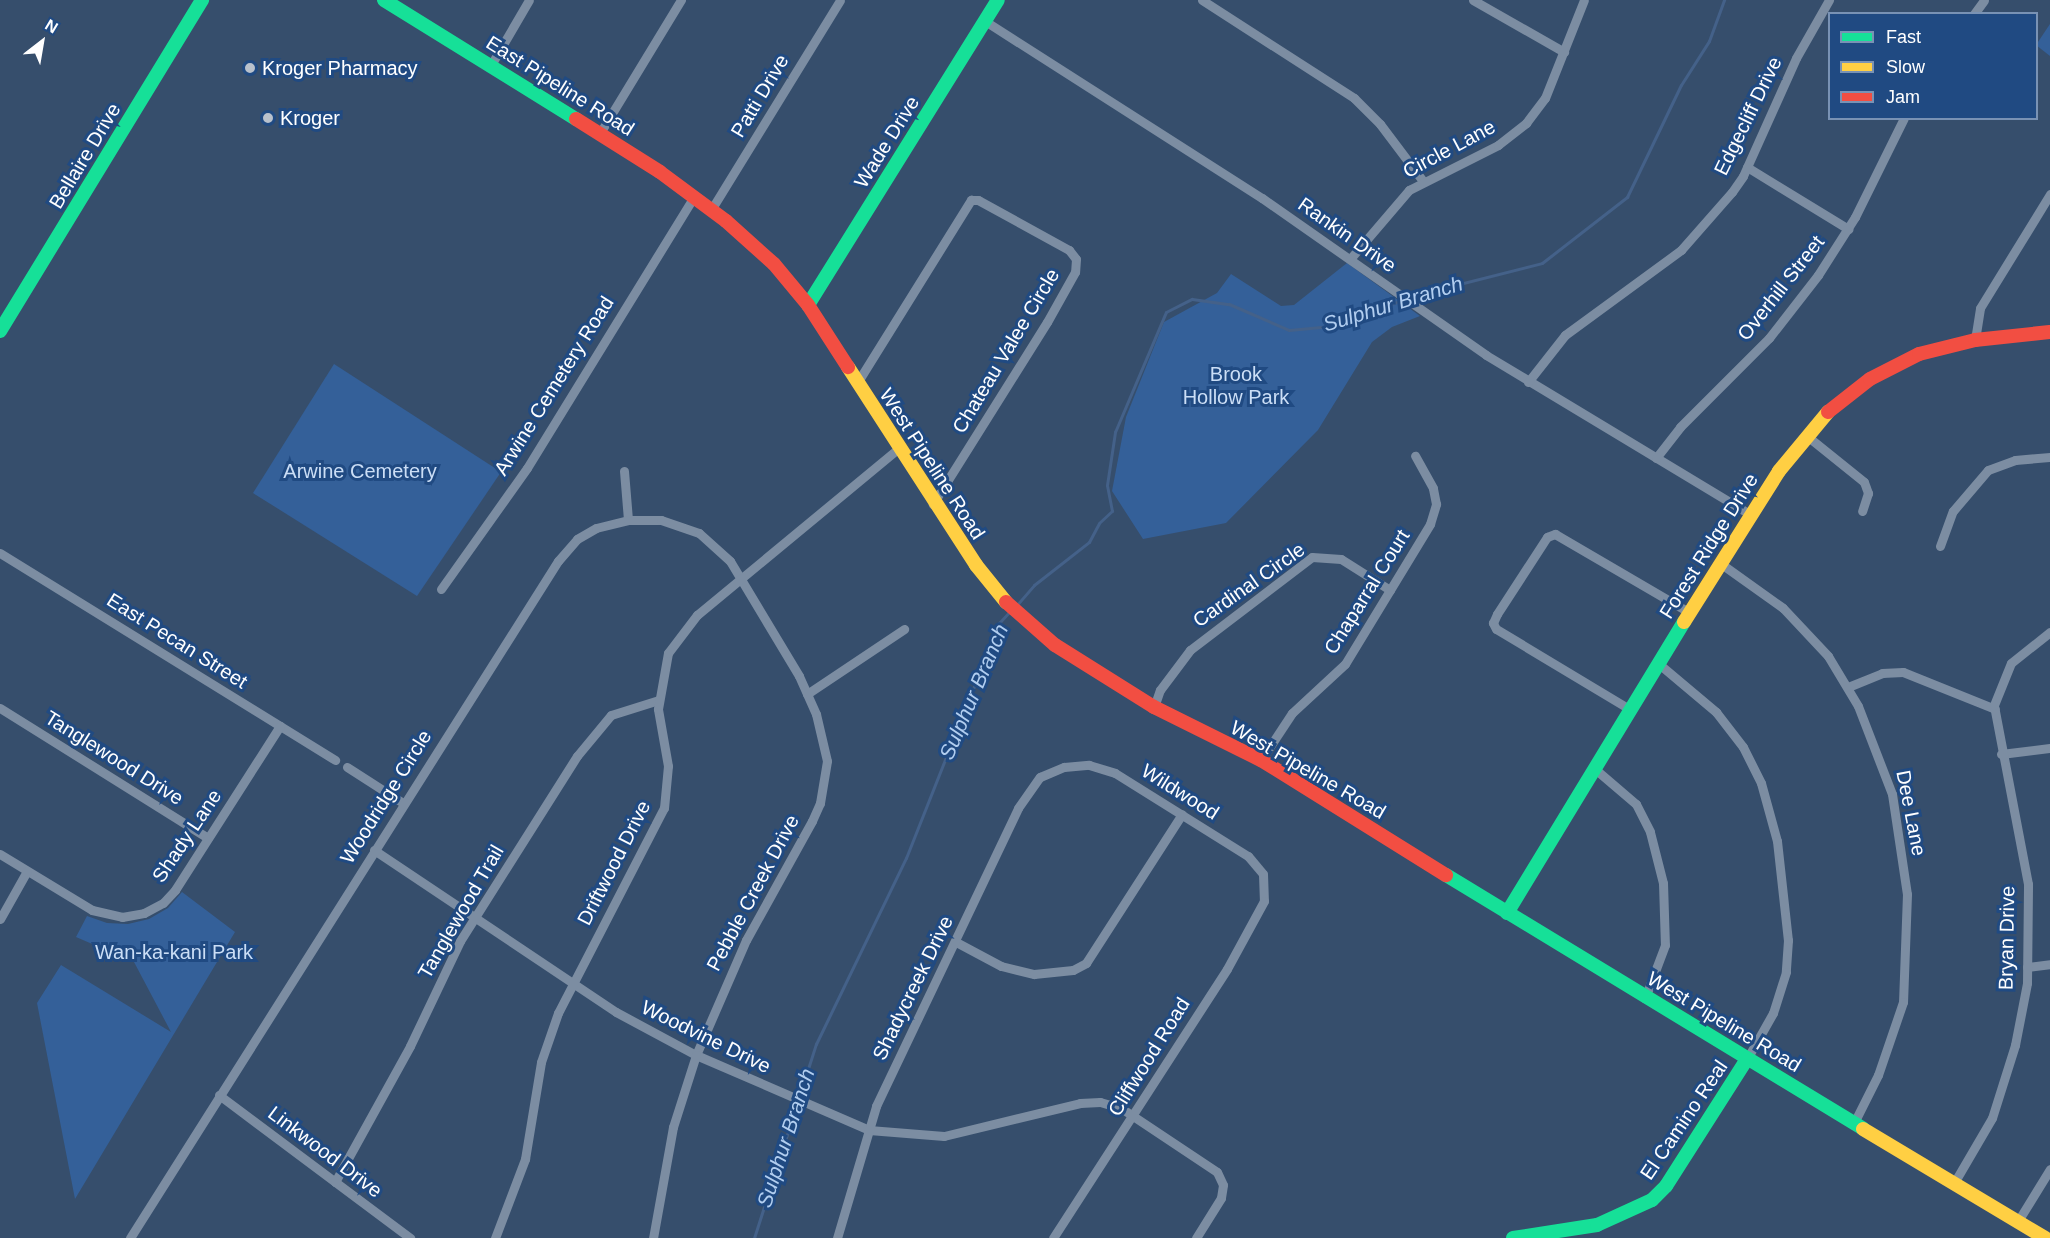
<!DOCTYPE html>
<html>
<head>
<meta charset="utf-8">
<style>
	body { margin:0 }
	#map { position:relative; width:2050px; height:1238px; overflow:hidden; background:#364e6c; font-family:Arial,sans-serif }
	div>[style] { position:absolute }
	[style*='--x'] { left:calc(var(--x)*1px); top:calc(var(--y)*1px); width:calc(var(--w)*1px); rotate:calc(var(--a)*1deg) }
	.green>* { inset:0; background:#346099 }
	.stream>* { height:3px; margin:-1.5px; padding:0 1.5px; transform-origin:1.5px; border-radius:1.5px; background:#446189 }
	.street>* { height:9px; margin:-4.5px; padding:0 4.5px; transform-origin:4.5px; border-radius:4.5px; background:#7c8da2 }
	.fast>* { height:14px; margin:-7px; padding:0 7px; transform-origin:7px; border-radius:7px; background:#16e098 }
	.slow>* { height:14px; margin:-7px; padding:0 7px; transform-origin:7px; border-radius:7px; background:#ffcf43 }
	.jam>* { height:14px; margin:-7px; padding:0 7px; transform-origin:7px; border-radius:7px; background:#f24e42 }
	.dots>* { width:16px; height:16px; translate:-50% -50%; box-sizing:border-box; border:3px solid #204a82; border-radius:50% }
	span { translate:-50% -50%; white-space:nowrap; text-align:center; line-height:1.15; -webkit-text-stroke:6px #204a82; paint-order:stroke }
	.poi-label { font-size:20px; color:#fff }
	.left { translate:0 -50%; text-align:left }
	.street-label { font-size:20px; color:#fff }
	.park-label { font-size:20px; color:#cbdef6 }
	.water-label { font-size:21px; color:#b2cef0; font-style:italic }
	.legend { position:absolute; left:1828px; top:12px; width:210px; height:108px; box-sizing:border-box; background:#204a82; border:2px solid #7992b4; margin:0; padding:8px 10px; list-style:none; font-size:18px; color:#fff }
	.legend li { display:flex; align-items:center; gap:12px; height:30px }
	.legend b { width:30px; border:2px solid #7992b4 }
	.north { position:absolute; left:12px; top:12px; width:60px; height:60px; -webkit-text-stroke:4px #204a82; paint-order:stroke; rotate:31deg; font-size:16px; font-weight:700; line-height:24px; text-align:center; color:#fff }
	.north::after { content:''; display:block; margin:auto; width:21px; height:27px; background:#fff; clip-path:polygon(50% 0,100% 100%,50% 72%,0 100%) }
</style>
</head>
<body>
<div id="map">
	<div class="green">
		<div style="clip-path:polygon(2050px 24px,2050px 56px,2036px 45px)"></div>
		<div style="clip-path:polygon(1347px 263px,1420px 316px,1392px 327px,1372px 342px,1318px 430px,1226px 523px,1143px 539px,1112px 491px,1126px 417px,1164px 322px,1217px 293px,1231px 274px,1281px 306px,1294px 305px)"></div>
		<div style="clip-path:polygon(334px 364px,501px 472px,417px 596px,253px 493px)"></div>
		<div style="clip-path:polygon(182px 892px,235px 932px,75px 1199px,37px 1003px,61px 965px,171px 1032px,134px 962px,76px 937px,87px 916px,107px 923px,128px 924px,149px 919px,168px 908px)"></div>
	</div>
	<div class="stream">
		<div style="--x:1408;--y:297;--w:138;--a:-14.2"></div>
		<div style="--x:1542;--y:263;--w:108;--a:-37.8"></div>
		<div style="--x:1627;--y:197;--w:124;--a:-64.3"></div>
		<div style="--x:1681;--y:85;--w:52;--a:-57.5"></div>
		<div style="--x:1709;--y:41;--w:44;--a:-69.9"></div>
		<div style="--x:1015;--y:607;--w:29;--a:-49"></div>
		<div style="--x:1034;--y:585;--w:70;--a:-38"></div>
		<div style="--x:1089;--y:542;--w:21;--a:-62"></div>
		<div style="--x:1099;--y:523;--w:18;--a:-43"></div>
		<div style="--x:1112;--y:511;--w:26;--a:-101"></div>
		<div style="--x:1107;--y:485;--w:54;--a:-81.4"></div>
		<div style="--x:1115;--y:432;--w:130;--a:-67"></div>
		<div style="--x:1166;--y:312;--w:29;--a:-27"></div>
		<div style="--x:1192;--y:299;--w:37;--a:8"></div>
		<div style="--x:1229;--y:304;--w:65;--a:23.4"></div>
		<div style="--x:1289;--y:330;--w:43;--a:-5.3"></div>
		<div style="--x:1332;--y:326;--w:75;--a:-20.4"></div>
		<div style="--x:754;--y:1238;--w:204;--a:-72.3"></div>
		<div style="--x:816;--y:1044;--w:207;--a:-64.2"></div>
		<div style="--x:906;--y:858;--w:253;--a:-68.4"></div>
		<div style="--x:999;--y:623;--w:16;--a:-47"></div>
	</div>
	<div class="street">
		<div style="--x:1202;--y:0;--w:181;--a:32.8"></div>
		<div style="--x:1354;--y:98;--w:37;--a:45"></div>
		<div style="--x:1380;--y:124;--w:71;--a:53"></div>
		<div style="--x:1473;--y:0;--w:105;--a:29.7"></div>
		<div style="--x:1974;--y:14;--w:17;--a:-54"></div>
		<div style="--x:985;--y:21;--w:329;--a:32.6"></div>
		<div style="--x:1262;--y:198;--w:274;--a:35"></div>
		<div style="--x:1486;--y:355;--w:308;--a:31.1"></div>
		<div style="--x:491;--y:65;--w:75;--a:-59.7"></div>
		<div style="--x:600;--y:133;--w:156;--a:-58.7"></div>
		<div style="--x:1747;--y:167;--w:119;--a:31.5"></div>
		<div style="--x:711;--y:210;--w:246;--a:-58.4"></div>
		<div style="--x:1350;--y:259;--w:91;--a:-49.5"></div>
		<div style="--x:1409;--y:190;--w:100;--a:-26.8"></div>
		<div style="--x:1498;--y:145;--w:36;--a:-38"></div>
		<div style="--x:1526;--y:123;--w:31;--a:-53"></div>
		<div style="--x:1545;--y:98;--w:105;--a:-68.3"></div>
		<div style="--x:1975;--y:340;--w:32;--a:-81"></div>
		<div style="--x:1980;--y:308;--w:134;--a:-58.4"></div>
		<div style="--x:1528;--y:382;--w:60;--a:-51.8"></div>
		<div style="--x:1565;--y:335;--w:144;--a:-36.2"></div>
		<div style="--x:1681;--y:250;--w:77;--a:-48.7"></div>
		<div style="--x:1732;--y:192;--w:19;--a:-55"></div>
		<div style="--x:1743;--y:176;--w:129;--a:-65.8"></div>
		<div style="--x:1796;--y:58;--w:67;--a:-60.4"></div>
		<div style="--x:857;--y:383;--w:216;--a:-58.1"></div>
		<div style="--x:971;--y:200;--w:7;--a:0"></div>
		<div style="--x:978;--y:200;--w:104;--a:28.8"></div>
		<div style="--x:1069;--y:250;--w:11;--a:52"></div>
		<div style="--x:1076;--y:259;--w:13;--a:94"></div>
		<div style="--x:1075;--y:272;--w:57;--a:119.2"></div>
		<div style="--x:1047;--y:322;--w:215;--a:122.1"></div>
		<div style="--x:1807;--y:436;--w:73;--a:38.9"></div>
		<div style="--x:1864;--y:482;--w:12;--a:70"></div>
		<div style="--x:1868;--y:493;--w:19;--a:108"></div>
		<div style="--x:1656;--y:458;--w:39;--a:-52"></div>
		<div style="--x:1680;--y:427;--w:126;--a:-45"></div>
		<div style="--x:1769;--y:338;--w:80;--a:-52.1"></div>
		<div style="--x:1818;--y:275;--w:69;--a:-57.5"></div>
		<div style="--x:1855;--y:217;--w:110;--a:-63.7"></div>
		<div style="--x:624;--y:471;--w:49;--a:85.3"></div>
		<div style="--x:1940;--y:546;--w:37;--a:-70"></div>
		<div style="--x:1953;--y:511;--w:54;--a:-49.5"></div>
		<div style="--x:1988;--y:470;--w:29;--a:-20"></div>
		<div style="--x:2015;--y:460;--w:35;--a:-5"></div>
		<div style="--x:0;--y:553;--w:394;--a:31.7"></div>
		<div style="--x:1720;--y:563;--w:77;--a:35.5"></div>
		<div style="--x:1783;--y:608;--w:66;--a:46.8"></div>
		<div style="--x:1828;--y:656;--w:58;--a:59"></div>
		<div style="--x:1858;--y:706;--w:94;--a:68.9"></div>
		<div style="--x:1892;--y:794;--w:101;--a:81.5"></div>
		<div style="--x:1907;--y:894;--w:108;--a:92.1"></div>
		<div style="--x:1903;--y:1002;--w:77;--a:108.9"></div>
		<div style="--x:1878;--y:1075;--w:54;--a:116.6"></div>
		<div style="--x:441;--y:589;--w:148;--a:-54.6"></div>
		<div style="--x:527;--y:468;--w:317;--a:-58.4"></div>
		<div style="--x:1659;--y:664;--w:75;--a:40.1"></div>
		<div style="--x:1716;--y:712;--w:44;--a:52.4"></div>
		<div style="--x:1743;--y:747;--w:40;--a:63.4"></div>
		<div style="--x:1761;--y:783;--w:60;--a:74.6"></div>
		<div style="--x:1777;--y:841;--w:100;--a:83.7"></div>
		<div style="--x:1788;--y:940;--w:32;--a:94"></div>
		<div style="--x:1786;--y:972;--w:43;--a:107.6"></div>
		<div style="--x:1773;--y:1013;--w:53;--a:119.5"></div>
		<div style="--x:1848;--y:687;--w:37;--a:-22"></div>
		<div style="--x:1882;--y:673;--w:21;--a:-3"></div>
		<div style="--x:1903;--y:672;--w:99;--a:21.9"></div>
		<div style="--x:807;--y:694;--w:117;--a:-33.8"></div>
		<div style="--x:1154;--y:707;--w:18;--a:-71"></div>
		<div style="--x:1160;--y:690;--w:50;--a:-53.1"></div>
		<div style="--x:1190;--y:650;--w:153;--a:-37.3"></div>
		<div style="--x:1312;--y:557;--w:29;--a:4"></div>
		<div style="--x:1341;--y:559;--w:58;--a:32.3"></div>
		<div style="--x:0;--y:708;--w:245;--a:32"></div>
		<div style="--x:1631;--y:710;--w:157;--a:-149"></div>
		<div style="--x:1496;--y:629;--w:7;--a:-117"></div>
		<div style="--x:1493;--y:623;--w:10;--a:-66"></div>
		<div style="--x:1497;--y:614;--w:92;--a:-57"></div>
		<div style="--x:1547;--y:537;--w:9;--a:-21"></div>
		<div style="--x:1555;--y:534;--w:156;--a:30.3"></div>
		<div style="--x:2001;--y:754;--w:49;--a:-7"></div>
		<div style="--x:1261;--y:760;--w:56;--a:-56.6"></div>
		<div style="--x:1292;--y:713;--w:72;--a:-42.8"></div>
		<div style="--x:1345;--y:664;--w:164;--a:-58.7"></div>
		<div style="--x:1430;--y:524;--w:21;--a:-73"></div>
		<div style="--x:1436;--y:504;--w:16;--a:-101"></div>
		<div style="--x:1433;--y:488;--w:37;--a:-119"></div>
		<div style="--x:347;--y:767;--w:67;--a:32.7"></div>
		<div style="--x:1595;--y:769;--w:54;--a:40.5"></div>
		<div style="--x:1636;--y:804;--w:31;--a:63"></div>
		<div style="--x:1650;--y:832;--w:53;--a:75.7"></div>
		<div style="--x:1663;--y:883;--w:62;--a:88.2"></div>
		<div style="--x:1665;--y:945;--w:57;--a:110.7"></div>
		<div style="--x:374;--y:850;--w:291;--a:33.8"></div>
		<div style="--x:616;--y:1012;--w:91;--a:28.3"></div>
		<div style="--x:696;--y:1055;--w:189;--a:23.4"></div>
		<div style="--x:869;--y:1130;--w:75;--a:4.6"></div>
		<div style="--x:944;--y:1136;--w:140;--a:-13.6"></div>
		<div style="--x:1080;--y:1103;--w:20;--a:-3"></div>
		<div style="--x:1100;--y:1102;--w:22;--a:16"></div>
		<div style="--x:1121;--y:1108;--w:115;--a:33.7"></div>
		<div style="--x:1217;--y:1172;--w:14;--a:65"></div>
		<div style="--x:1223;--y:1185;--w:13;--a:99"></div>
		<div style="--x:1221;--y:1198;--w:47;--a:122"></div>
		<div style="--x:0;--y:854;--w:108;--a:31.3"></div>
		<div style="--x:92;--y:910;--w:31;--a:13"></div>
		<div style="--x:122;--y:917;--w:22;--a:-10"></div>
		<div style="--x:144;--y:913;--w:21;--a:-28"></div>
		<div style="--x:163;--y:903;--w:18;--a:-47"></div>
		<div style="--x:175;--y:890;--w:195;--a:-57.4"></div>
		<div style="--x:0;--y:919;--w:55;--a:-60.6"></div>
		<div style="--x:956;--y:942;--w:51;--a:28.1"></div>
		<div style="--x:1001;--y:966;--w:34;--a:14"></div>
		<div style="--x:1034;--y:974;--w:39;--a:-6"></div>
		<div style="--x:1073;--y:970;--w:15;--a:-28"></div>
		<div style="--x:1086;--y:963;--w:177;--a:-57.2"></div>
		<div style="--x:2027;--y:967;--w:23;--a:-7"></div>
		<div style="--x:219;--y:1095;--w:239;--a:36.8"></div>
		<div style="--x:335;--y:1182;--w:155;--a:-61.1"></div>
		<div style="--x:410;--y:1046;--w:116;--a:-64.5"></div>
		<div style="--x:460;--y:941;--w:219;--a:-57.7"></div>
		<div style="--x:577;--y:756;--w:53;--a:-50.3"></div>
		<div style="--x:611;--y:715;--w:50;--a:-17.4"></div>
		<div style="--x:1954;--y:1183;--w:75;--a:-59.7"></div>
		<div style="--x:1992;--y:1118;--w:77;--a:-72.5"></div>
		<div style="--x:2015;--y:1045;--w:63;--a:-79"></div>
		<div style="--x:2027;--y:983;--w:99;--a:-89.4"></div>
		<div style="--x:2028;--y:884;--w:182;--a:-100.8"></div>
		<div style="--x:1994;--y:705;--w:45;--a:-68"></div>
		<div style="--x:2011;--y:663;--w:50;--a:-38.5"></div>
		<div style="--x:2018;--y:1221;--w:61;--a:-58.4"></div>
		<div style="--x:130;--y:1238;--w:801;--a:-57.7"></div>
		<div style="--x:558;--y:561;--w:29;--a:-49"></div>
		<div style="--x:577;--y:539;--w:22;--a:-30"></div>
		<div style="--x:596;--y:528;--w:33;--a:-14"></div>
		<div style="--x:628;--y:520;--w:33;--a:0"></div>
		<div style="--x:661;--y:520;--w:40;--a:18.9"></div>
		<div style="--x:699;--y:533;--w:42;--a:42.1"></div>
		<div style="--x:730;--y:561;--w:134;--a:59"></div>
		<div style="--x:799;--y:676;--w:42;--a:65.9"></div>
		<div style="--x:816;--y:714;--w:48;--a:76.8"></div>
		<div style="--x:827;--y:761;--w:43;--a:99.5"></div>
		<div style="--x:820;--y:803;--w:20;--a:114"></div>
		<div style="--x:812;--y:821;--w:136;--a:119"></div>
		<div style="--x:746;--y:940;--w:125;--a:113.5"></div>
		<div style="--x:696;--y:1055;--w:76;--a:107.7"></div>
		<div style="--x:673;--y:1127;--w:113;--a:100.2"></div>
		<div style="--x:495;--y:1238;--w:85;--a:-69.2"></div>
		<div style="--x:525;--y:1159;--w:98;--a:-80.6"></div>
		<div style="--x:541;--y:1062;--w:52;--a:-70.9"></div>
		<div style="--x:558;--y:1013;--w:231;--a:-62.7"></div>
		<div style="--x:664;--y:808;--w:42;--a:-84.6"></div>
		<div style="--x:668;--y:766;--w:58;--a:-100"></div>
		<div style="--x:658;--y:709;--w:57;--a:-79.9"></div>
		<div style="--x:668;--y:653;--w:48;--a:-52.7"></div>
		<div style="--x:697;--y:615;--w:261;--a:-39.6"></div>
		<div style="--x:837;--y:1238;--w:138;--a:-73.5"></div>
		<div style="--x:876;--y:1106;--w:330;--a:-64.5"></div>
		<div style="--x:1018;--y:808;--w:38;--a:-55"></div>
		<div style="--x:1040;--y:777;--w:26;--a:-23"></div>
		<div style="--x:1064;--y:767;--w:25;--a:-5"></div>
		<div style="--x:1089;--y:765;--w:27;--a:17"></div>
		<div style="--x:1115;--y:773;--w:157;--a:32"></div>
		<div style="--x:1248;--y:856;--w:23;--a:50"></div>
		<div style="--x:1263;--y:874;--w:27;--a:88"></div>
		<div style="--x:1264;--y:901;--w:77;--a:118.6"></div>
		<div style="--x:1227;--y:969;--w:320;--a:122.9"></div>
	</div>
	<div class="fast">
		<div style="--x:384;--y:0;--w:226;--a:31.8"></div>
		<div style="--x:808;--y:305;--w:359;--a:-58.1"></div>
		<div style="--x:0;--y:331;--w:388;--a:-58.6"></div>
		<div style="--x:1446;--y:875;--w:488;--a:31.3"></div>
		<div style="--x:1507;--y:913;--w:341;--a:-58.7"></div>
		<div style="--x:1513;--y:1238;--w:85;--a:-8.8"></div>
		<div style="--x:1597;--y:1225;--w:60;--a:-24.4"></div>
		<div style="--x:1652;--y:1200;--w:20;--a:-45"></div>
		<div style="--x:1666;--y:1186;--w:151;--a:-57.5"></div>
	</div>
	<div class="slow">
		<div style="--x:848;--y:367;--w:236;--a:57.1"></div>
		<div style="--x:976;--y:565;--w:48;--a:51"></div>
		<div style="--x:1684;--y:622;--w:178;--a:-57.8"></div>
		<div style="--x:1779;--y:471;--w:77;--a:-50.3"></div>
		<div style="--x:1863;--y:1129;--w:212;--a:30.9"></div>
	</div>
	<div class="jam">
		<div style="--x:576;--y:119;--w:99;--a:32.2"></div>
		<div style="--x:660;--y:172;--w:82;--a:36.6"></div>
		<div style="--x:726;--y:221;--w:64;--a:41.9"></div>
		<div style="--x:774;--y:264;--w:53;--a:50.3"></div>
		<div style="--x:808;--y:305;--w:74;--a:57.2"></div>
		<div style="--x:1828;--y:412;--w:53;--a:-38.2"></div>
		<div style="--x:1870;--y:379;--w:55;--a:-27"></div>
		<div style="--x:1919;--y:354;--w:58;--a:-14"></div>
		<div style="--x:1975;--y:340;--w:75;--a:-6.1"></div>
		<div style="--x:1006;--y:602;--w:65;--a:41.3"></div>
		<div style="--x:1055;--y:645;--w:117;--a:32.1"></div>
		<div style="--x:1154;--y:707;--w:119;--a:26.4"></div>
		<div style="--x:1261;--y:760;--w:218;--a:31.9"></div>
	</div>
	<div class="dots">
		<div style="left:250px;top:68px;background:#b9c1cc"></div>
		<div style="left:268px;top:118px;background:#b9c1cc"></div>
	</div>
	<div class="poi-label">
		<span class="left" style="left:262px;top:68px">Kroger Pharmacy</span>
		<span class="left" style="left:280px;top:118px">Kroger</span>
	</div>
	<div class="street-label">
		<span style="left:560px;top:86px;rotate:32deg">East Pipeline Road</span>
		<span style="left:760px;top:96px;rotate:-59deg">Patti Drive</span>
		<span style="left:1748px;top:116px;rotate:-64deg">Edgecliff Drive</span>
		<span style="left:887px;top:142px;rotate:-58deg">Wade Drive</span>
		<span style="left:1449px;top:149px;rotate:-28deg">Circle Lane</span>
		<span style="left:85px;top:156px;rotate:-59deg">Bellaire Drive</span>
		<span style="left:1347px;top:235px;rotate:35deg">Rankin Drive</span>
		<span style="left:1781px;top:288px;rotate:-52deg">Overhill Street</span>
		<span style="left:1006px;top:351px;rotate:-59deg">Chateau Valee Circle</span>
		<span style="left:554px;top:386px;rotate:-58deg">Arwine Cemetery Road</span>
		<span style="left:932px;top:464px;rotate:57deg">West Pipeline Road</span>
		<span style="left:1709px;top:546px;rotate:-58deg">Forest Ridge Drive</span>
		<span style="left:1249px;top:585px;rotate:-35deg">Cardinal Circle</span>
		<span style="left:1367px;top:592px;rotate:-58deg">Chaparral Court</span>
		<span style="left:177px;top:641px;rotate:32deg">East Pecan Street</span>
		<span style="left:114px;top:758px;rotate:32deg">Tanglewood Drive</span>
		<span style="left:1308px;top:770px;rotate:30deg">West Pipeline Road</span>
		<span style="left:1180px;top:792px;rotate:32deg">Wildwood</span>
		<span style="left:386px;top:797px;rotate:-58deg">Woodridge Circle</span>
		<span style="left:1911px;top:813px;rotate:79deg">Dee Lane</span>
		<span style="left:187px;top:836px;rotate:-56deg">Shady Lane</span>
		<span style="left:614px;top:863px;rotate:-63deg">Driftwood Drive</span>
		<span style="left:753px;top:893px;rotate:-62deg">Pebble Creek Drive</span>
		<span style="left:461px;top:912px;rotate:-60deg">Tanglewood Trail</span>
		<span style="left:2007px;top:938px;rotate:-89deg">Bryan Drive</span>
		<span style="left:913px;top:988px;rotate:-64deg">Shadycreek Drive</span>
		<span style="left:1724px;top:1022px;rotate:31deg">West Pipeline Road</span>
		<span style="left:706px;top:1037px;rotate:26deg">Woodvine Drive</span>
		<span style="left:1149px;top:1057px;rotate:-58deg">Cliffwood Road</span>
		<span style="left:1684px;top:1120px;rotate:-56deg">El Camino Real</span>
		<span style="left:325px;top:1152px;rotate:37deg">Linkwood Drive</span>
	</div>
	<div class="park-label">
		<span style="left:1236px;top:386px">Brook<br>Hollow Park</span>
		<span style="left:360px;top:471px">Arwine Cemetery</span>
		<span style="left:174px;top:952px">Wan-ka-kani Park</span>
	</div>
	<div class="water-label">
		<span style="left:1393px;top:304px;rotate:-17deg">Sulphur Branch</span>
		<span style="left:974px;top:692px;rotate:-67deg">Sulphur Branch</span>
		<span style="left:786px;top:1138px;rotate:-72deg">Sulphur Branch</span>
	</div>
	<ul class="legend">
	<li><b style="height:8px;background:#16e098"></b>Fast</li>
	<li><b style="height:8px;background:#ffcf43"></b>Slow</li>
	<li><b style="height:8px;background:#f24e42"></b>Jam</li>
	</ul>
	<div class="north">N</div>
</div>
</body>
</html>
